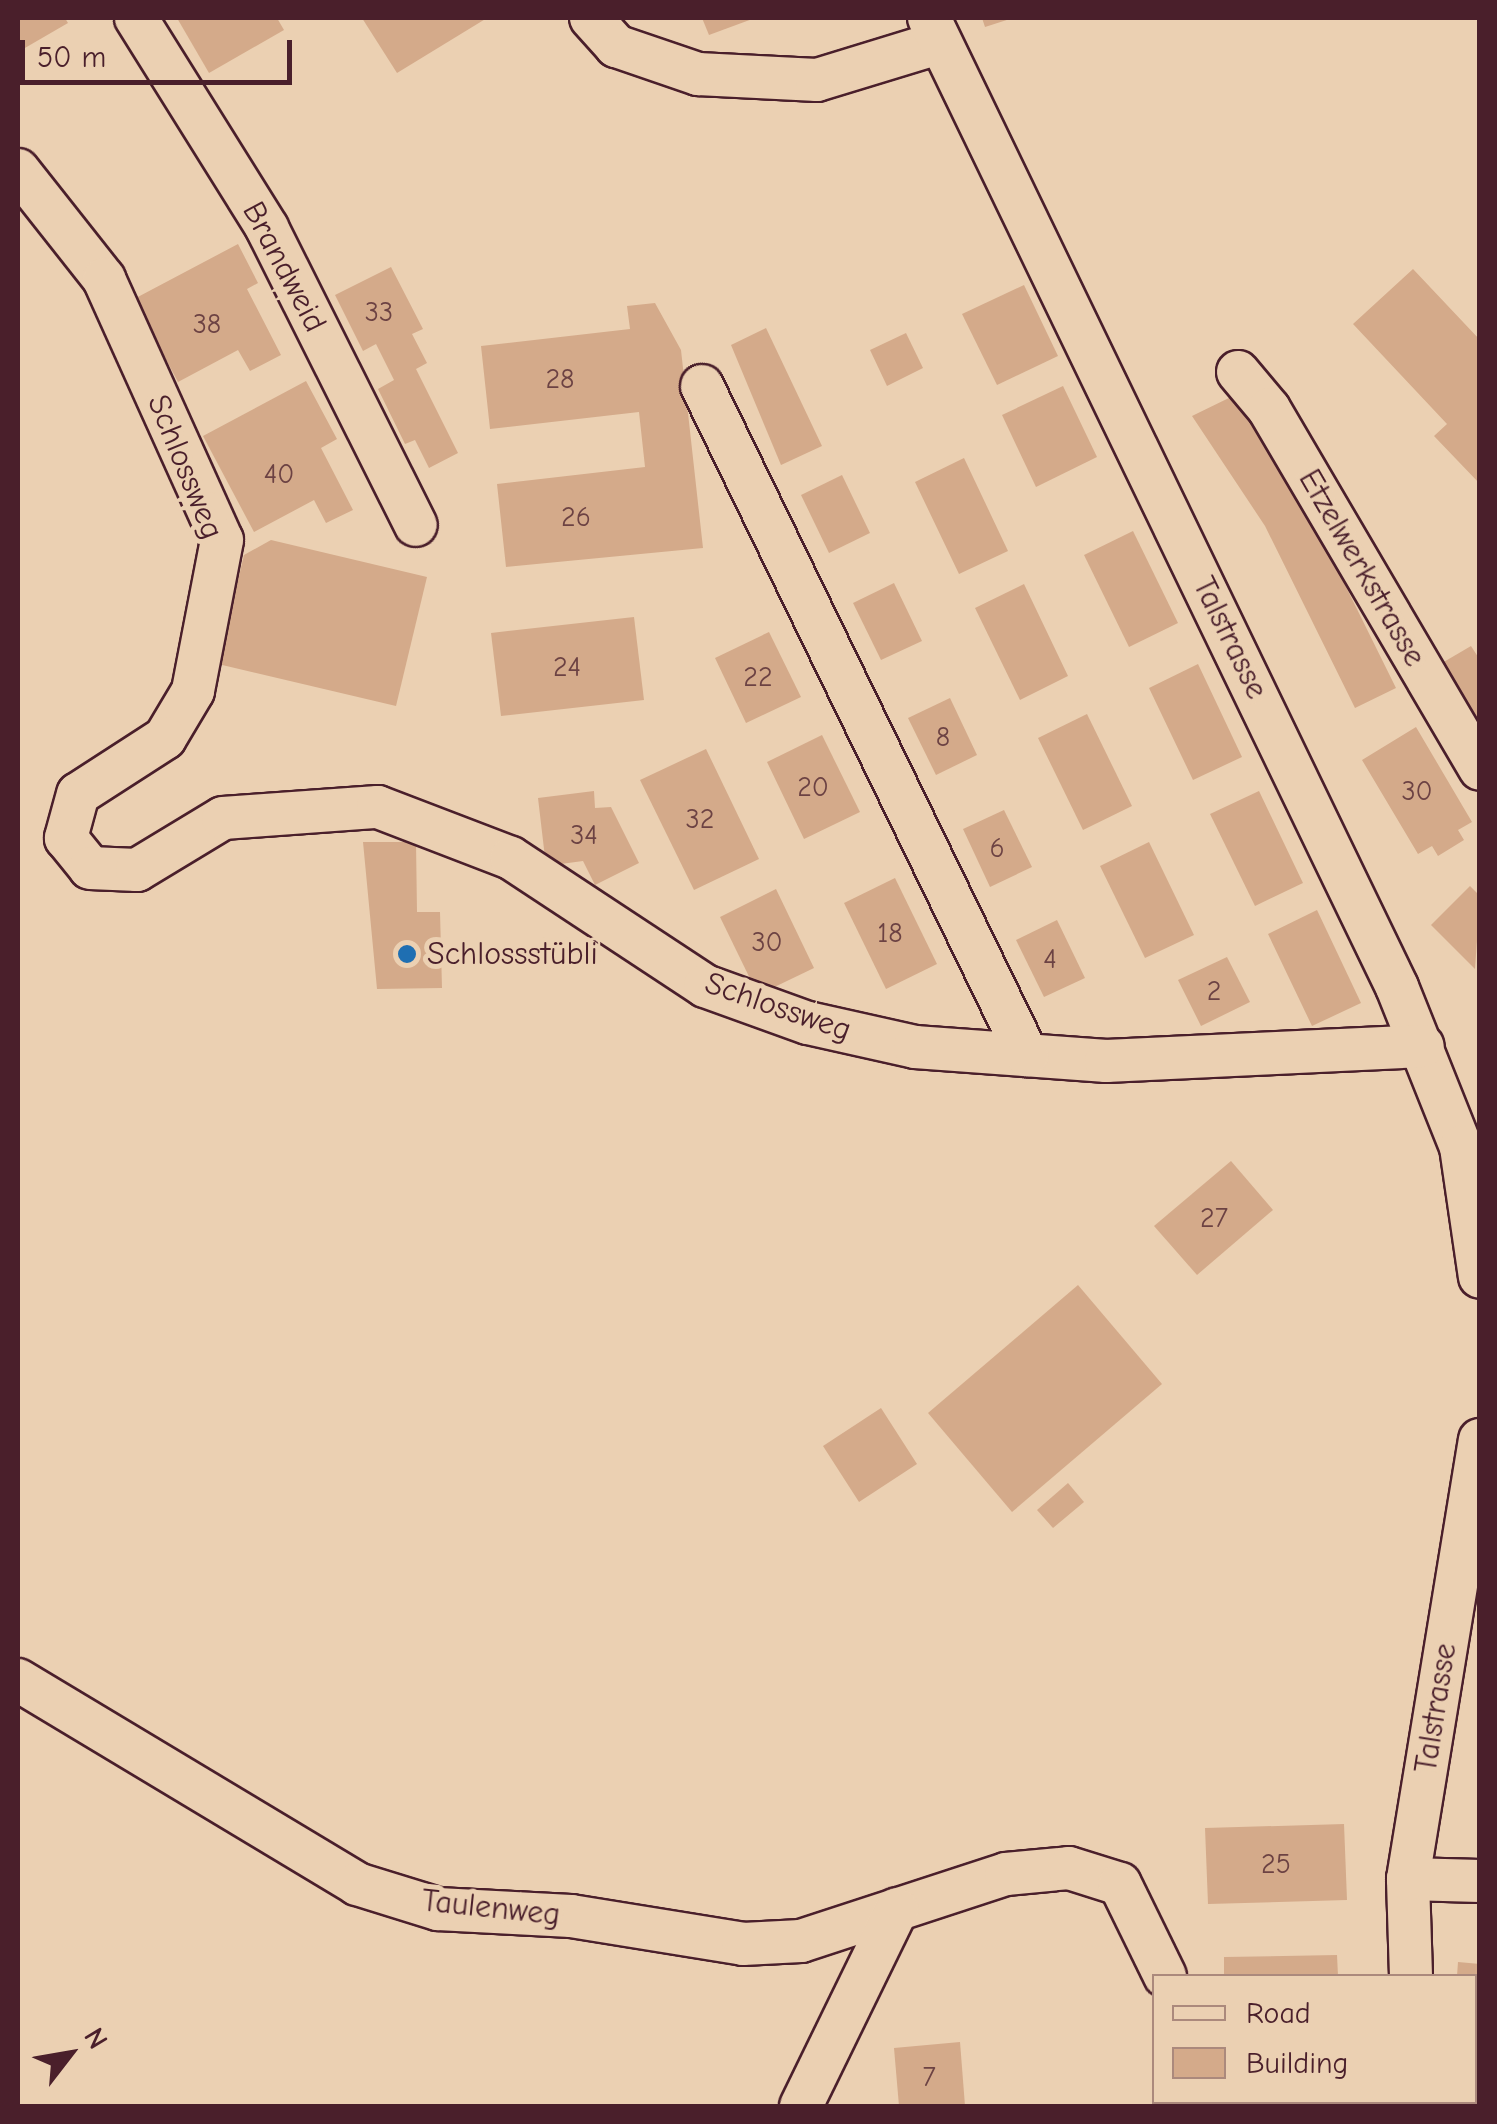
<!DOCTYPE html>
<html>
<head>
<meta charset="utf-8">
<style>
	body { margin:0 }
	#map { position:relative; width:1497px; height:2124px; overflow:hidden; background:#ebd0b2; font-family:"Comic Neue",sans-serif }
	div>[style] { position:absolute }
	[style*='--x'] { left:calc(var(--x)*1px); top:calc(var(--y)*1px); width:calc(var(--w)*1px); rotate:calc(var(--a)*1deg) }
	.building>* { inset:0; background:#d4aa8a }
	.roads { filter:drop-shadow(2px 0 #4a1f2b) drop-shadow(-2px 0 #4a1f2b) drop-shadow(0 2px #4a1f2b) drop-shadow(0 -2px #4a1f2b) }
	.minor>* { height:42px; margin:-21px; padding:0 21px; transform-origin:21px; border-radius:21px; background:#ebd0b2 }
	.dots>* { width:28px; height:28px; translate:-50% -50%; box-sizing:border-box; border:5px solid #ebd0b2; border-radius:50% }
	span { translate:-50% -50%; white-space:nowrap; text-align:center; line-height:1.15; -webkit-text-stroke:10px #ebd0b2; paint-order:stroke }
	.number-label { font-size:28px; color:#6c4243 }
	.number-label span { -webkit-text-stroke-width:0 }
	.street-label { font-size:32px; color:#4a1f2b }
	.poi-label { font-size:32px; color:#4a1f2b }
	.left { translate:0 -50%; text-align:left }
	.frame { position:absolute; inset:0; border:20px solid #4a1f2b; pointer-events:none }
	.legend { position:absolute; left:1152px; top:1974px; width:325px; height:130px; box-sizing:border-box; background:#ebd0b2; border:2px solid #ab897c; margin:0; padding:12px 18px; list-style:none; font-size:30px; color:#4a1f2b }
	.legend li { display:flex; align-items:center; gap:20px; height:50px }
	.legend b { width:50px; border:2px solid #ab897c }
	.north { position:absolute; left:20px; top:2004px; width:100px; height:100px; -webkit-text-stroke:8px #ebd0b2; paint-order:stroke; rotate:59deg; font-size:28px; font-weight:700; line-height:40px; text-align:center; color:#4a1f2b }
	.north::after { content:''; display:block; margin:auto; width:35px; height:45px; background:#4a1f2b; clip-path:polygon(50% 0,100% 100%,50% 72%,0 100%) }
	.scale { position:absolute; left:20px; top:40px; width:272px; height:45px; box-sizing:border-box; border:5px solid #4a1f2b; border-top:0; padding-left:12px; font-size:30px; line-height:35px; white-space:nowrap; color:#4a1f2b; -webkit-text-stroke:8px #ebd0b2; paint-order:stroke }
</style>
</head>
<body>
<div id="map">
	<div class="building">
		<div style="clip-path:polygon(18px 18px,65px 18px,68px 23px,18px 52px)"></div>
		<div style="clip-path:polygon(177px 18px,277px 18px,284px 30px,209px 73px)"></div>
		<div style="clip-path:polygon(362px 18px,487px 18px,397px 73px)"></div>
		<div style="clip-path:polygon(702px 18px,755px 18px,709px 35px)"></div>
		<div style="clip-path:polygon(982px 18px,1013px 18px,985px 27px)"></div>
		<div style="clip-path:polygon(238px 244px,258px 283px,247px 289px,281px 355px,250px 371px,238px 350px,178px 382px,134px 299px)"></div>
		<div style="clip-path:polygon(391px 267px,423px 329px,412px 334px,427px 363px,416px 369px,458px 453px,429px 468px,415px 440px,405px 444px,378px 389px,394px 380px,376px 344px,363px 351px,335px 295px)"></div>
		<div style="clip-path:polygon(1413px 269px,1480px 340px,1480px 484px,1434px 436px,1447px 424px,1353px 324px)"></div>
		<div style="clip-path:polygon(1024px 285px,1058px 356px,997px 385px,962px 314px)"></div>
		<div style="clip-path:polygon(655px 303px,681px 350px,703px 548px,506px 567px,497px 484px,645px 467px,639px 412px,490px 429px,481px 346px,630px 329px,627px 306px)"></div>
		<div style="clip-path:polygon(766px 328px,822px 446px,781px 465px,731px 345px)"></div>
		<div style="clip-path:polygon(906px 333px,923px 368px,887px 386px,870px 350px)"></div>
		<div style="clip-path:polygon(306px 381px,337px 439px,321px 448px,353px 510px,326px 523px,314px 500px,254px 532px,203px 436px)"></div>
		<div style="clip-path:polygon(1063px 386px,1097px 457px,1036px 487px,1002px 415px)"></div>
		<div style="clip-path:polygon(1235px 395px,1306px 506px,1396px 688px,1355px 708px,1265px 526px,1192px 416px)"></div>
		<div style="clip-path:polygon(964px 458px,1008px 551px,959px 574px,915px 482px)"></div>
		<div style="clip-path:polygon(842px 475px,870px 533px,829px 553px,801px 495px)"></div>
		<div style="clip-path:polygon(1133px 531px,1178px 623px,1129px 647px,1084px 555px)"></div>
		<div style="clip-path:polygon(271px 540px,427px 577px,396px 706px,218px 664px,244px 555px)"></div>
		<div style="clip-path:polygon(894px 583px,922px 641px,881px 660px,853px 603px)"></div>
		<div style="clip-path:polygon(1024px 584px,1068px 676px,1020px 700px,975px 608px)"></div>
		<div style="clip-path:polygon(634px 617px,644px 700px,501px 716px,491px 633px)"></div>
		<div style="clip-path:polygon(769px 632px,801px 697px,746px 723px,715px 658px)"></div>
		<div style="clip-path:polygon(1471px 646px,1480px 660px,1480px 728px,1442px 663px)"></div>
		<div style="clip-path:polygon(1198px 664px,1242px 757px,1193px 780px,1149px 688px)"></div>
		<div style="clip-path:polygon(950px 698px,977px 755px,936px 775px,908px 718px)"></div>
		<div style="clip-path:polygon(1087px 714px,1132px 806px,1083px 830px,1038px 738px)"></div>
		<div style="clip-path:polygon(1416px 727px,1472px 822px,1458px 830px,1464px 840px,1438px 856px,1432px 846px,1418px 854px,1362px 760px)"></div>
		<div style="clip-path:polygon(822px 735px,860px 812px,804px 839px,767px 762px)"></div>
		<div style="clip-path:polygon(706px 749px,759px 859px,694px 890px,640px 780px)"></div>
		<div style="clip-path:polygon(594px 791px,595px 808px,611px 807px,639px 863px,595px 885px,583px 861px,546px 866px,538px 798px)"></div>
		<div style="clip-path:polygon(1259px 791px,1303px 883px,1255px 906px,1210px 814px)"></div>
		<div style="clip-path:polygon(1004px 810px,1032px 867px,990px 887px,963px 829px)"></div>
		<div style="clip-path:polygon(363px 842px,416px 842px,417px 912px,440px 912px,442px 988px,377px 989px)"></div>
		<div style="clip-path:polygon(1149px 842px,1194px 935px,1145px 958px,1100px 866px)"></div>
		<div style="clip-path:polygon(895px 878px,937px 964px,886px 989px,844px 903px)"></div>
		<div style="clip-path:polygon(1470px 886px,1480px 896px,1475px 969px,1431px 925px)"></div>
		<div style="clip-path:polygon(776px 889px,814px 968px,758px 995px,720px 917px)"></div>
		<div style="clip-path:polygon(1317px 910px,1361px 1003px,1312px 1026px,1268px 934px)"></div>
		<div style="clip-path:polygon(1057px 920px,1085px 978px,1044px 997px,1016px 940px)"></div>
		<div style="clip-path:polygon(1227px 957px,1250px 1002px,1201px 1026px,1178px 980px)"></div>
		<div style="clip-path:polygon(1231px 1161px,1273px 1210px,1197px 1275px,1154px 1226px)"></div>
		<div style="clip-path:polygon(1078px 1285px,1162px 1384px,1012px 1512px,928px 1413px)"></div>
		<div style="clip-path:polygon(881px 1408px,917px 1464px,859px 1502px,823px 1446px)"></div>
		<div style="clip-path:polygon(1068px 1483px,1084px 1502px,1053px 1528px,1037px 1510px)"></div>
		<div style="clip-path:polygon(1344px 1824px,1347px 1900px,1208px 1904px,1205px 1828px)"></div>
		<div style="clip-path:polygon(1337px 1955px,1338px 1976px,1224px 1976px,1224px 1957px)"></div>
		<div style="clip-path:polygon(1458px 1962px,1480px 1964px,1480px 2043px,1474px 1976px,1457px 1976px)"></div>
		<div style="clip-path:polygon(960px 2042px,965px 2106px,899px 2106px,894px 2048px)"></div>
		<div style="clip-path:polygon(1156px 2102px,1236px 2102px,1237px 2106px,1156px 2106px)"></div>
		<div style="clip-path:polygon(1354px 2102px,1393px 2102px,1394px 2106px,1354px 2106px)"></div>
	</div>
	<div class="roads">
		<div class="minor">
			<div style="--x:136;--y:18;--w:248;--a:58"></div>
			<div style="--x:267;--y:228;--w:332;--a:63.4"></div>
			<div style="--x:591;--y:18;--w:38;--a:48"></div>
			<div style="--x:616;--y:46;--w:87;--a:18.9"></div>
			<div style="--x:698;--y:74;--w:119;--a:2.9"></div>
			<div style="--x:817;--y:80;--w:127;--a:-17"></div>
			<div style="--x:929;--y:18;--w:1076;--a:64.22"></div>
			<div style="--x:1397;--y:987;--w:172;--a:68.2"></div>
			<div style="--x:1461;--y:1147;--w:131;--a:81.7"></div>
			<div style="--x:18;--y:170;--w:139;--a:51.7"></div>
			<div style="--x:104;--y:279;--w:286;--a:65.7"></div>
			<div style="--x:222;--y:540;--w:154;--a:100.9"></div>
			<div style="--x:193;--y:691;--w:55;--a:120.8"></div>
			<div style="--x:165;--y:738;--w:103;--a:147.2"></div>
			<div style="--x:78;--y:794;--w:46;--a:105.3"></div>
			<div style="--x:66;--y:838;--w:38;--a:51"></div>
			<div style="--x:90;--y:868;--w:47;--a:2.4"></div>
			<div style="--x:137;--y:870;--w:100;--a:-31.2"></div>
			<div style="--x:223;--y:818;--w:155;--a:-4.1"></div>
			<div style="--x:378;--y:807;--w:142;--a:21"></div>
			<div style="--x:511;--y:858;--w:232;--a:33.4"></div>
			<div style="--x:705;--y:986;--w:109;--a:19.8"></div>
			<div style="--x:808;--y:1023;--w:110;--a:12.6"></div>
			<div style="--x:915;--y:1047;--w:192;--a:4.2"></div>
			<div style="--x:1106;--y:1061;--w:317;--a:-2.7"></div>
			<div style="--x:1238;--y:372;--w:48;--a:50"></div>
			<div style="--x:1269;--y:409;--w:417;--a:59.6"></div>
			<div style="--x:702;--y:386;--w:744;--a:64.09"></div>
			<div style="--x:18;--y:1680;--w:396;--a:31"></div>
			<div style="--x:357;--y:1884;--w:85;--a:17.2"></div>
			<div style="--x:438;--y:1909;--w:133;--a:3"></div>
			<div style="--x:571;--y:1916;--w:174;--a:9.2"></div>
			<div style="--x:743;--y:1944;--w:58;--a:-3"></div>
			<div style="--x:801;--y:1941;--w:216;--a:-18.1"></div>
			<div style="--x:1006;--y:1874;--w:63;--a:-5.4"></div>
			<div style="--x:1069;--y:1868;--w:53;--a:17.4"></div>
			<div style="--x:1120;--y:1884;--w:102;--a:63.9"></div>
			<div style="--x:1408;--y:1879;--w:72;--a:1.6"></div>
			<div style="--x:1411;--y:1976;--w:97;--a:-91.8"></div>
			<div style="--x:1408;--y:1879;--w:445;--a:-80.7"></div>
			<div style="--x:1426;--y:2102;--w:4;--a:76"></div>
			<div style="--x:801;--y:2106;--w:219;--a:-64"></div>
		</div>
	</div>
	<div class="dots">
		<div style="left:407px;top:954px;background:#1f6fb2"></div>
	</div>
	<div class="number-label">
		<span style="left:379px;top:312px">33</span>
		<span style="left:207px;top:324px">38</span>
		<span style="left:560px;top:379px">28</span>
		<span style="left:279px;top:474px">40</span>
		<span style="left:576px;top:517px">26</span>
		<span style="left:567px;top:667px">24</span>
		<span style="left:758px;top:677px">22</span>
		<span style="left:943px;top:737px">8</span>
		<span style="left:813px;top:787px">20</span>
		<span style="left:1417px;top:791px">30</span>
		<span style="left:700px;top:819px">32</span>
		<span style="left:584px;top:835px">34</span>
		<span style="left:997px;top:848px">6</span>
		<span style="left:890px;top:933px">18</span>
		<span style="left:767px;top:942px">30</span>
		<span style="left:1050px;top:959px">4</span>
		<span style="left:1214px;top:991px">2</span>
		<span style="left:1214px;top:1218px">27</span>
		<span style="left:1276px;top:1864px">25</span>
		<span style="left:929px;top:2077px">7</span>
	</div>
	<div class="street-label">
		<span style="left:284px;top:267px;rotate:62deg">Brandweid</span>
		<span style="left:185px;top:467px;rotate:68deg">Schlossweg</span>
		<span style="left:1362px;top:568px;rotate:60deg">Etzelwerkstrasse</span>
		<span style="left:1230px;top:638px;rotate:64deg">Talstrasse</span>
		<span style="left:778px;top:1007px;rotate:19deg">Schlossweg</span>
		<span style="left:1436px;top:1708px;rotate:-81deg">Talstrasse</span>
		<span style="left:491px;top:1908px;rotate:6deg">Taulenweg</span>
	</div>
	<div class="poi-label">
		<span class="left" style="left:427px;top:954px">Schlossstübli</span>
	</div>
	<div class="frame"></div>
	<ul class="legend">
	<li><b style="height:12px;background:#ebd0b2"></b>Road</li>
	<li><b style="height:28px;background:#d4aa8a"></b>Building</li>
	</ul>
	<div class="north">N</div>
	<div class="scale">50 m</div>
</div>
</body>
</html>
